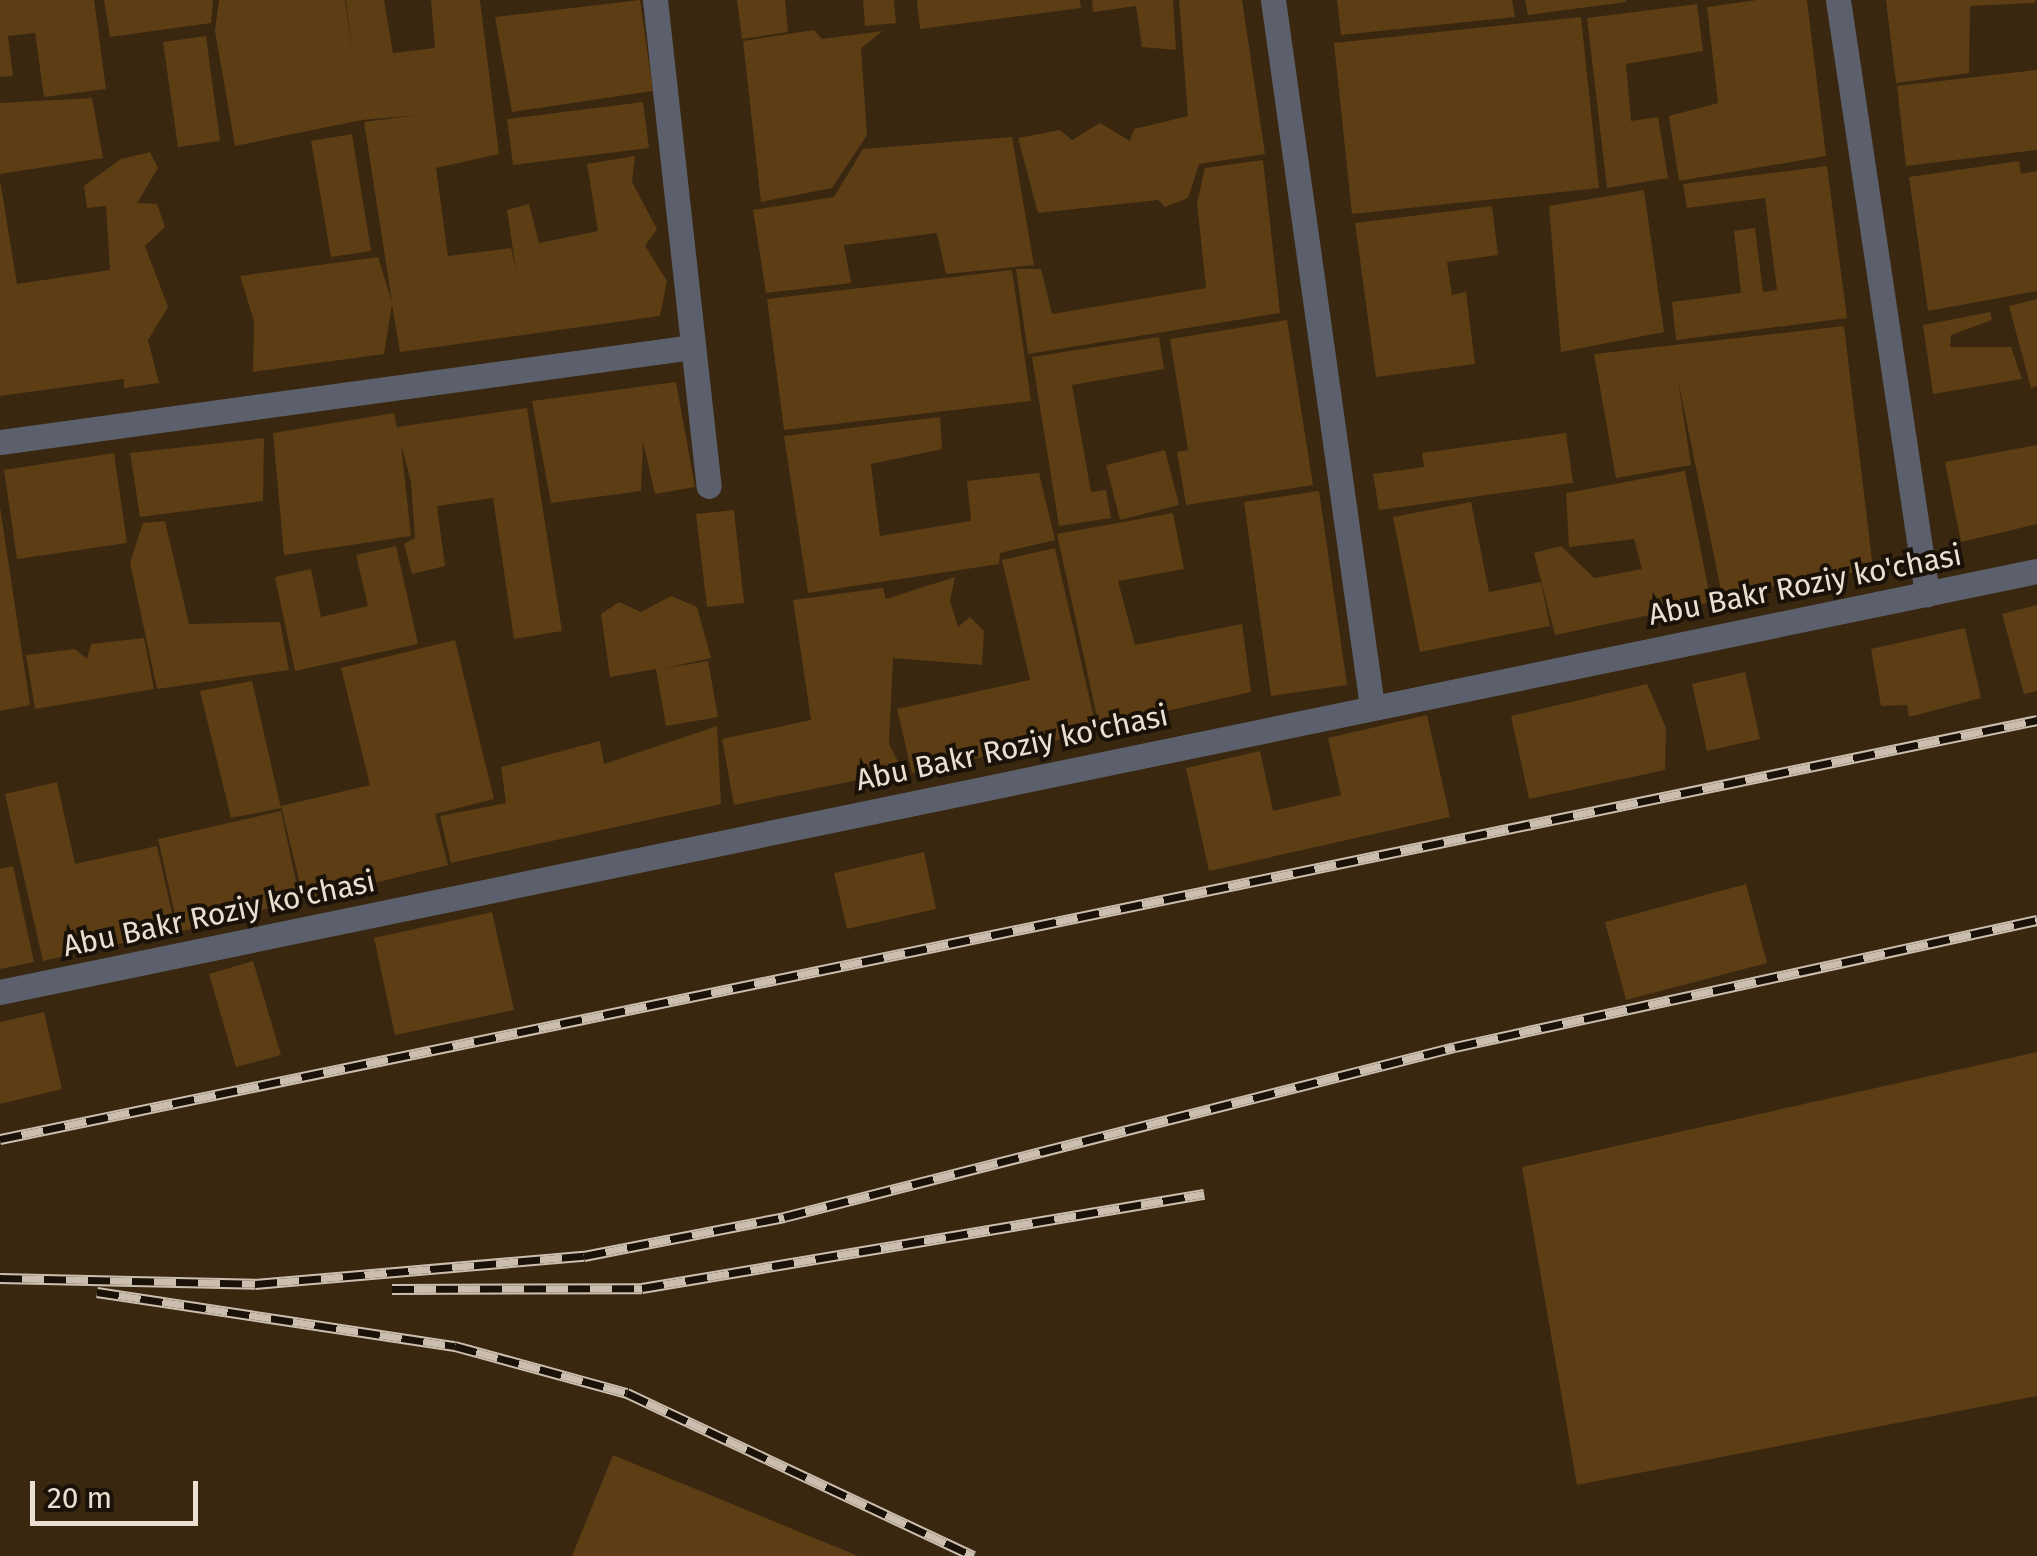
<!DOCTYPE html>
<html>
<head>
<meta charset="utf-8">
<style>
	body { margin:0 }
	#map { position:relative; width:2037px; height:1556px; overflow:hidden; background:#392710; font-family:"Fira Sans",sans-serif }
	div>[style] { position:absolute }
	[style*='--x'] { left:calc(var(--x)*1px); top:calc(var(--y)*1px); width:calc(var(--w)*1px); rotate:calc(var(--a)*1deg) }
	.building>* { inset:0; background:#5c3d14 }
	.street>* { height:25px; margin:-12.5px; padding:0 12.5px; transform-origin:12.5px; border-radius:12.5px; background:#5b606c }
	.rail>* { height:11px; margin-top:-5.5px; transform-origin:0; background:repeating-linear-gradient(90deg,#1a1208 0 22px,#cbbeae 0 44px); box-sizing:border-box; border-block:2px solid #cbbeae }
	span { translate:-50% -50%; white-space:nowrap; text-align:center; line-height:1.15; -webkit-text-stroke:8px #1a1208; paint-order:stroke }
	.street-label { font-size:30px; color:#ebdfd1 }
	.scale { position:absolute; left:30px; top:1481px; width:168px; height:45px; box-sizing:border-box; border:5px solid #ebdfd1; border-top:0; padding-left:12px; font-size:30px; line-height:35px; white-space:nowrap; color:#ebdfd1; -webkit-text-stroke:8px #1a1208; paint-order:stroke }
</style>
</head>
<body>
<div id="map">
	<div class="building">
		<div style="clip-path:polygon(0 0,94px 0,106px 89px,44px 97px,35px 33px,8px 36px,13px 76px,0 77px)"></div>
		<div style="clip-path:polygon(104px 0,213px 0,211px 23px,110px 37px)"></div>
		<div style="clip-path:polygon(219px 0,345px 0,352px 52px,346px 0,384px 0,393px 53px,435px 48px,431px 0,480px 0,499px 154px,436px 168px,448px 256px,511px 248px,516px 270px,507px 210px,529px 204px,539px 243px,598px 231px,587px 164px,635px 156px,632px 182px,657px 229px,645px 246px,667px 281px,660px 316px,400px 352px,392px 305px,384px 354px,253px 372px,254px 321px,240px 276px,378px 257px,392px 302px,364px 122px,418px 115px,362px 120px,235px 146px,215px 31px)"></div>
		<div style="clip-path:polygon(640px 0,653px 91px,512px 112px,495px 17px)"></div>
		<div style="clip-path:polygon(737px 0,785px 0,788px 32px,742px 39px)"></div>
		<div style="clip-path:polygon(863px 0,894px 0,896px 23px,865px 26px)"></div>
		<div style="clip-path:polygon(917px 0,1080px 0,1081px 8px,920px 29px)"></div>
		<div style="clip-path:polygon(1092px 0,1173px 0,1176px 50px,1142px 47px,1136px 6px,1093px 12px)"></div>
		<div style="clip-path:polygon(1179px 0,1242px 0,1265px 154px,1199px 164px,1188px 198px,1165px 207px,1158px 200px,1038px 213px,1018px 138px,1060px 130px,1072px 140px,1100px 123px,1130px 141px,1134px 129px,1188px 116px)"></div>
		<div style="clip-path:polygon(1337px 0,1512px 0,1515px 17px,1341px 35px)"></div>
		<div style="clip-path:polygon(1525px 0,1626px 0,1626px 2px,1528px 15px)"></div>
		<div style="clip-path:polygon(1757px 0,1807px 0,1826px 156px,1679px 181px,1669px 116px,1718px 103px,1707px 7px)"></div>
		<div style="clip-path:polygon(1886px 0,2035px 0,2035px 3px,1970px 6px,1969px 73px,1896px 83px)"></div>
		<div style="clip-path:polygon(1697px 4px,1703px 51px,1626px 64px,1631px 121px,1658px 117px,1668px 178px,1607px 188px,1587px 18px)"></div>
		<div style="clip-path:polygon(1581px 17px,1599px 188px,1352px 214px,1334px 43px)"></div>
		<div style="clip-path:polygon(814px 30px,822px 39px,883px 31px,861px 48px,867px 135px,832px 188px,761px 202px,743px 41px)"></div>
		<div style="clip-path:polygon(206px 36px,220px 141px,178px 147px,163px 42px)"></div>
		<div style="clip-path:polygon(2037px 70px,2037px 150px,1906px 166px,1897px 86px)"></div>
		<div style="clip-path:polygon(92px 98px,103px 158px,0 174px,0 103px)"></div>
		<div style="clip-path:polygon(643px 102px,649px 148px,513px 165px,507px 119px)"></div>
		<div style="clip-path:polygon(352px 134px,371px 251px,331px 257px,311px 141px)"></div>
		<div style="clip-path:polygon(1012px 137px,1034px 265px,946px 274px,937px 233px,844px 245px,851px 283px,766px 293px,753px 210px,834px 197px,863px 149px)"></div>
		<div style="clip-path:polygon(150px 152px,158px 168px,137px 203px,157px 204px,165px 227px,145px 246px,168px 307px,148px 340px,159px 383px,124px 388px,124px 379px,0 396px,0 180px,17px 284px,110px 270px,106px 206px,87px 208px,84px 186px,121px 159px)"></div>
		<div style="clip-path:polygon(1263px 160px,1280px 313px,1028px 354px,1016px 269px,1041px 269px,1052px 314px,1206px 288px,1197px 203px,1205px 168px)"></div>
		<div style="clip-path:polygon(2019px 161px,2021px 174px,2037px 171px,2037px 291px,1928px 311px,1909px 177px)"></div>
		<div style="clip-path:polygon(1827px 166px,1847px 318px,1676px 340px,1672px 302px,1741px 293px,1734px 231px,1755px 228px,1763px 292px,1777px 290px,1765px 198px,1687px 208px,1683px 184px)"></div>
		<div style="clip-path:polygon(1644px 190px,1664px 332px,1561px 352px,1549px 206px)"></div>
		<div style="clip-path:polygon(1492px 206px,1498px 255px,1447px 262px,1452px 295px,1466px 292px,1475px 364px,1376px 377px,1355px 223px)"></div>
		<div style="clip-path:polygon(1012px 270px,1031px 401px,784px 430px,767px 299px)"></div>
		<div style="clip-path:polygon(2037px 299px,2037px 386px,2031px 388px,2009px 306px)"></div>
		<div style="clip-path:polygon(1990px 312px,1992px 320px,1951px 335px,1950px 347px,2011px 347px,2022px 379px,1933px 394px,1923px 325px)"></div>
		<div style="clip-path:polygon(1287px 320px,1313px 485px,1186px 505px,1177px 452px,1188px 450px,1170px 339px)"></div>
		<div style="clip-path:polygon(1844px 326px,1873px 569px,1722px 595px,1678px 380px,1691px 465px,1616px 478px,1594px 354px)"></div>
		<div style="clip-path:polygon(1159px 337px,1164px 369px,1072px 385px,1091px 492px,1106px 490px,1111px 518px,1059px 526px,1032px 357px)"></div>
		<div style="clip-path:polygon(676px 382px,695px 487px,655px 494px,643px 442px,641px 491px,551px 503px,532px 401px)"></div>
		<div style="clip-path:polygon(527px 408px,562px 631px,514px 639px,493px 498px,437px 506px,445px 566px,412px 574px,404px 544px,415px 538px,411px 482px,401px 444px,411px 536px,284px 555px,273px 433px,394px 413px,397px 427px)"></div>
		<div style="clip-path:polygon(940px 417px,942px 449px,871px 464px,880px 536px,971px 521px,967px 481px,1039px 473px,1055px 540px,1000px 553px,999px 564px,808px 593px,784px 436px)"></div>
		<div style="clip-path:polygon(1566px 433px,1573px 483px,1379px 510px,1373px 474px,1424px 467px,1422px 453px)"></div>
		<div style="clip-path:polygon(264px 438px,263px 501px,140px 517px,130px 453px)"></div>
		<div style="clip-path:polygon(2037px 445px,2037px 524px,1961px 542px,1945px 462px)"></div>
		<div style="clip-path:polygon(1165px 450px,1179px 505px,1120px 520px,1106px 465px)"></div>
		<div style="clip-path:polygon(114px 453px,127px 543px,17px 559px,4px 470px)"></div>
		<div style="clip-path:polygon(1685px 471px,1711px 602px,1555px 635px,1534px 553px,1561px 546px,1594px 578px,1642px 569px,1634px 539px,1569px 547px,1566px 493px)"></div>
		<div style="clip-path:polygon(1319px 491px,1347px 685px,1271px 696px,1244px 502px)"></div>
		<div style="clip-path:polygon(1471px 502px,1489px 592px,1541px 582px,1550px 626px,1420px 652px,1393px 517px)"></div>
		<div style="clip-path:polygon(0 507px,30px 705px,0 711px)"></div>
		<div style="clip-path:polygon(734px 510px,744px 603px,707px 607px,696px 514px)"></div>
		<div style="clip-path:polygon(1173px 513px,1184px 569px,1118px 581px,1135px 645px,1242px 624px,1251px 692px,1099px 726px,1057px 534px)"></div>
		<div style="clip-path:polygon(165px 521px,189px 624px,280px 622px,289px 670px,157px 689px,130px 563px,143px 523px)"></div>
		<div style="clip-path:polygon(396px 546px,418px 644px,295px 671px,275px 577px,311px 569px,321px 617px,368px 606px,356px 555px)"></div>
		<div style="clip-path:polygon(1055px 548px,1097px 731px,912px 773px,897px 709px,1030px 680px,1002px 560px)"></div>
		<div style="clip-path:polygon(955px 577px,950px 601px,958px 627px,970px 617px,984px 631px,982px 665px,893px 658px,889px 744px,903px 771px,734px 805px,722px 739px,811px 720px,793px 600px,883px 588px,886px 599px)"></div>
		<div style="clip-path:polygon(671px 596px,697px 607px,711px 658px,661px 669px,708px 661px,718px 717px,666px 726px,656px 669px,610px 677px,601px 614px,619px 602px,641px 612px)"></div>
		<div style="clip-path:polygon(2037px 605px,2037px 691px,2024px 694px,2002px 614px)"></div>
		<div style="clip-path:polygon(1965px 628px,1981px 698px,1909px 717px,1907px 705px,1881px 706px,1871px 649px)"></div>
		<div style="clip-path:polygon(144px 638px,154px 689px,35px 709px,26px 655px,75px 649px,87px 659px,91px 644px)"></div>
		<div style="clip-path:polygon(455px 640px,494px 799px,435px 814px,448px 865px,304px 900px,281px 806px,370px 785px,341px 668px)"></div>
		<div style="clip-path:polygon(1745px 672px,1760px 739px,1707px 751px,1692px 684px)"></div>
		<div style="clip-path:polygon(252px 681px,281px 808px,231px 818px,200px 691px)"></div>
		<div style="clip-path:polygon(1647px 684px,1666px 728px,1665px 770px,1529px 799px,1511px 716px)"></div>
		<div style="clip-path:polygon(1427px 715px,1450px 817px,1209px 871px,1186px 768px,1260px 751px,1273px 811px,1341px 795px,1328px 738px)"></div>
		<div style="clip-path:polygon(717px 726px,721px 804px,451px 863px,440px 816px,506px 803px,501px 767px,600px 741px,604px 764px)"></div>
		<div style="clip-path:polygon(57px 782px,75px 864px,157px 846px,176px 931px,43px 961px,5px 794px)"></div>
		<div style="clip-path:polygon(281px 811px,300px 900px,179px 932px,158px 839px)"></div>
		<div style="clip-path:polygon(924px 852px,936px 909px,847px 929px,834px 873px)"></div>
		<div style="clip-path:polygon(13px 866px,34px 962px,0 969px,0 869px)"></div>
		<div style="clip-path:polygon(1746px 884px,1767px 963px,1626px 1000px,1605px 922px)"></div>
		<div style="clip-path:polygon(492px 912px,514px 1010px,395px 1035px,374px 938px)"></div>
		<div style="clip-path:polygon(253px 961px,281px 1055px,236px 1067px,209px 974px)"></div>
		<div style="clip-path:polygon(44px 1012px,62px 1089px,0 1104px,0 1022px)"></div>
		<div style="clip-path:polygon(2037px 1052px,2037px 1396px,1577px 1485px,1522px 1167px)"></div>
		<div style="clip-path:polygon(613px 1455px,858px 1556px,572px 1556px)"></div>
	</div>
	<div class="street">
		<div style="--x:655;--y:0;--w:489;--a:83.7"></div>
		<div style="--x:1273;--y:0;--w:713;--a:82.02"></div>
		<div style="--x:1838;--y:0;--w:601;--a:81.48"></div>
		<div style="--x:0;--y:442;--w:698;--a:-7.82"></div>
		<div style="--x:0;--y:992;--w:2080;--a:-11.68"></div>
	</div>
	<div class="rail">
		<div style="--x:0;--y:1139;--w:2080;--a:-11.62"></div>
		<div style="--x:0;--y:1278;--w:255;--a:1.3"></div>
		<div style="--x:255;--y:1284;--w:330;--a:-4.9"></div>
		<div style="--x:584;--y:1256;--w:204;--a:-11"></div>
		<div style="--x:784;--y:1217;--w:692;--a:-14.22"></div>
		<div style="--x:1455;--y:1047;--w:596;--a:-12.31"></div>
		<div style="--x:392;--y:1289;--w:250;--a:-0.2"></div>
		<div style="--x:642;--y:1288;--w:570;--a:-9.5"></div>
		<div style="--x:97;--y:1292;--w:362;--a:8.6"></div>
		<div style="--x:455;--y:1346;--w:178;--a:15.3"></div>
		<div style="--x:627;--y:1393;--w:383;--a:25.2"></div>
	</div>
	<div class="street-label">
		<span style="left:1805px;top:585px;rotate:-11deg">Abu Bakr Roziy ko'chasi</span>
		<span style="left:1012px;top:748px;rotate:-12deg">Abu Bakr Roziy ko'chasi</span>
		<span style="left:219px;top:914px;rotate:-12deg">Abu Bakr Roziy ko'chasi</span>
	</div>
	<div class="scale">20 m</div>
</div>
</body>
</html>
